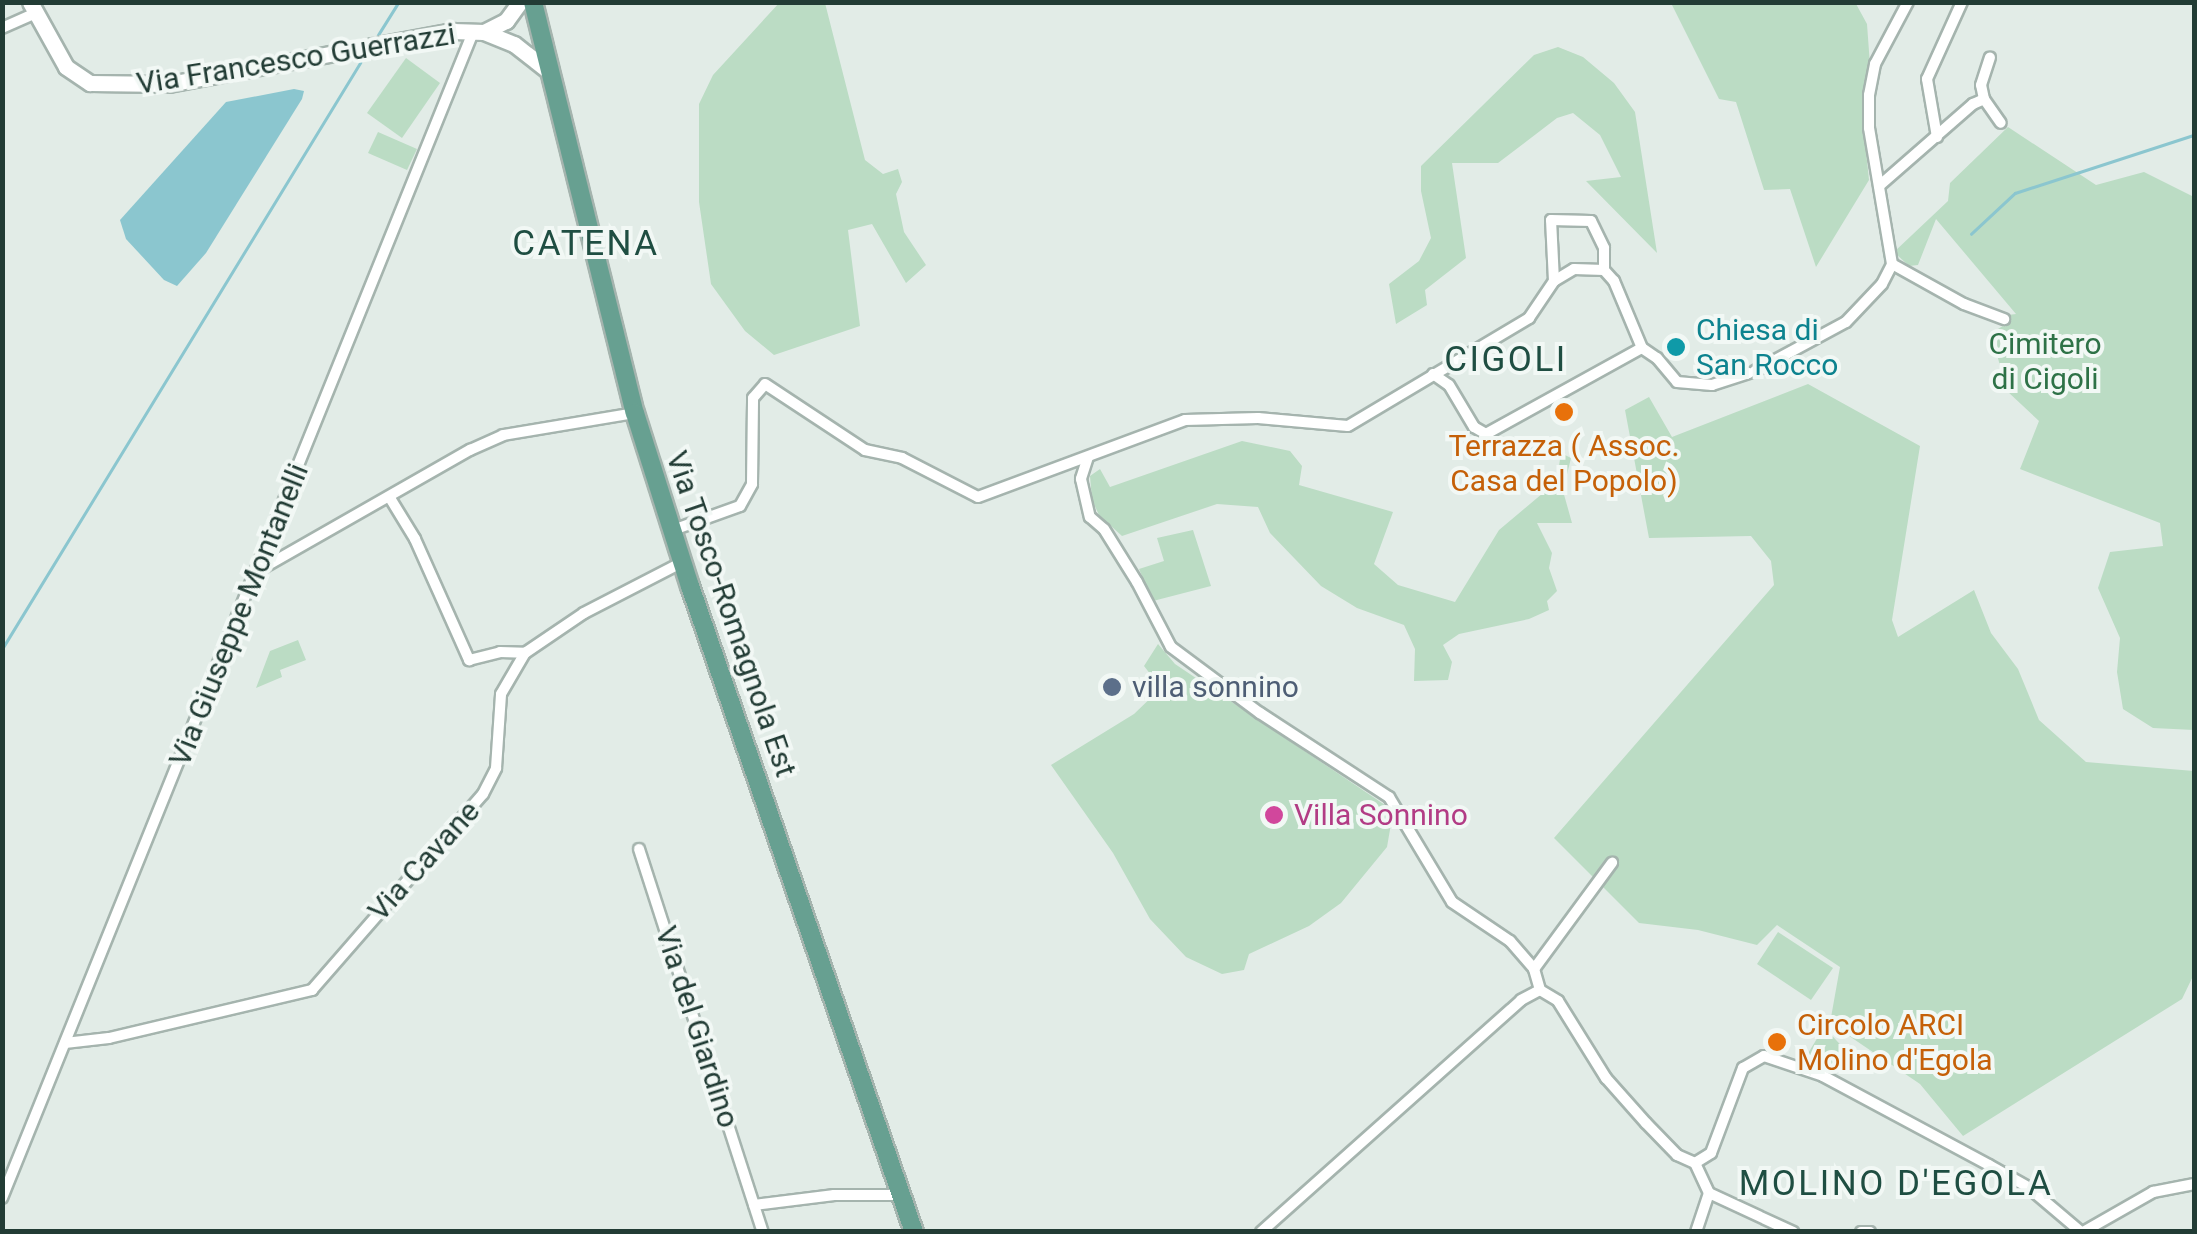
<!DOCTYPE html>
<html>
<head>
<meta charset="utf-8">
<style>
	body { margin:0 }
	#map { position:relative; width:2197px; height:1234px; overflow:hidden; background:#e2ece7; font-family:Roboto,sans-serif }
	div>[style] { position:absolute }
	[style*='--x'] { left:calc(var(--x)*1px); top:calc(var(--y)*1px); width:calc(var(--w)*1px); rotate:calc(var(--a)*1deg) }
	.green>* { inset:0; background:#bbdcc4 }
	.water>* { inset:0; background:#8bc6cf }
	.stream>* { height:2.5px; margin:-1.25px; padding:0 1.25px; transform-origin:1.25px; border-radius:1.25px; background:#8bc6cf }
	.roads { filter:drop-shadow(2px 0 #a5b4ae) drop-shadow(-2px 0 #a5b4ae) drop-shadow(0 2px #a5b4ae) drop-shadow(0 -2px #a5b4ae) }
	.minor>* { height:10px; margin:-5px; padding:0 5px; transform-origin:5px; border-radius:5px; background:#fff }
	.secondary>* { height:15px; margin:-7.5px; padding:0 7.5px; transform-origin:7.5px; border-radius:7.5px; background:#fff }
	.primary>* { height:18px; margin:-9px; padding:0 9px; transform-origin:9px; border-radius:9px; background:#67a091 }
	.dots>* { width:28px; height:28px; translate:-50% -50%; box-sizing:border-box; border:5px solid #f2f8f5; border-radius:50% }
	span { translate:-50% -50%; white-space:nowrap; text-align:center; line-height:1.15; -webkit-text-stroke:8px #f2f8f5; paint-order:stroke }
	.street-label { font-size:30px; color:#223c35 }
	.culture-label { font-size:30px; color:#0d838f }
	.left { translate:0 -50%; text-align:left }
	.park-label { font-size:30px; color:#2e7247 }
	.food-label { font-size:30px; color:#c56008 }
	.service-label { font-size:30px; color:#4e5e75 }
	.hotel-label { font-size:30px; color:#b23c85 }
	.quarter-label { font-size:35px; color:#1f4e42; letter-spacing:2.5px }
	.frame { position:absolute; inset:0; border:5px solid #223c35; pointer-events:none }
</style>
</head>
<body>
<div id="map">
	<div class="green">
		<div style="clip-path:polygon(780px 2px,825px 3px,865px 160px,883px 174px,898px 169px,902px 182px,896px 194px,904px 232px,926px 265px,906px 283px,872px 224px,848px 230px,860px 326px,774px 355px,745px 331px,711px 284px,699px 202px,699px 104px,713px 75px)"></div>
		<div style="clip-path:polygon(1855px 2px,1867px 24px,1870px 65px,1863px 122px,1869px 180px,1816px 267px,1790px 189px,1764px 190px,1736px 102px,1719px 99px,1671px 3px)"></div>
		<div style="clip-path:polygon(1558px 47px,1583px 57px,1614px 83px,1635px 112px,1657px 253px,1586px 181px,1621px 177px,1600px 135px,1573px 113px,1557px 118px,1498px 163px,1452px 163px,1466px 258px,1425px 290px,1427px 305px,1396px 324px,1389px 284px,1419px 261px,1431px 238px,1421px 191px,1421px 166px,1534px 55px)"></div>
		<div style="clip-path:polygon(406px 58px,440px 83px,402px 138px,367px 113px)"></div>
		<div style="clip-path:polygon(2008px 127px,2096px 185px,2144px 172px,2194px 197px,2194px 730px,2153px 728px,2123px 709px,2117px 672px,2120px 638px,2098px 588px,2110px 552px,2163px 546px,2160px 523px,2020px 469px,2039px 421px,2007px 391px,1991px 333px,2003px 326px,2008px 315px,2016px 314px,1936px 219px,1918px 265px,1909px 266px,1894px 252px,1948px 201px,1950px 183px)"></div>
		<div style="clip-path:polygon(378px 132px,417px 149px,407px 170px,368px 153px)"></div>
		<div style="clip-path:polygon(1808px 384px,1920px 446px,1892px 620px,1898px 637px,1974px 590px,1991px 633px,2018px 669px,2039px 720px,2086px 762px,2194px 771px,2194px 974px,2182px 999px,1963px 1136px,1920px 1084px,1830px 1023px,1840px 967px,1777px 925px,1757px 945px,1698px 930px,1639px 923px,1554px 838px,1774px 585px,1771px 561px,1751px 536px,1649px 538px,1625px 410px,1649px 397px,1672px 437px)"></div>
		<div style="clip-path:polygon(1242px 441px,1290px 451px,1302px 466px,1299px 485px,1393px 512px,1374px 564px,1398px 585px,1455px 602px,1499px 530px,1549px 488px,1558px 472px,1561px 453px,1571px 458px,1563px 491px,1572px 523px,1537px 523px,1552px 553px,1549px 568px,1557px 591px,1547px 601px,1549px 610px,1529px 619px,1459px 634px,1443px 645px,1452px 662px,1448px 680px,1414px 681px,1415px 649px,1404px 625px,1357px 608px,1321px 586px,1270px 533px,1258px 507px,1217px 504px,1122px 536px,1099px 515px,1092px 500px,1090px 476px,1100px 469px,1110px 487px)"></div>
		<div style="clip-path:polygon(1193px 530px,1211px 586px,1153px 601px,1139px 569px,1164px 561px,1157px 538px)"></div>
		<div style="clip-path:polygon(298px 640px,306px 660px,280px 670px,282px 677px,256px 688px,270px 651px)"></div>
		<div style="clip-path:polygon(1158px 644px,1175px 664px,1388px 807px,1392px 818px,1387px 847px,1341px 903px,1309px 926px,1249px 954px,1244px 970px,1222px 974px,1186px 957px,1150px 919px,1113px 853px,1051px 765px,1134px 714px,1161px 688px,1144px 666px)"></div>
		<div style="clip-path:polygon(1778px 932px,1833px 968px,1811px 1000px,1757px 964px)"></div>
		<div style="clip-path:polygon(1824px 1027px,1849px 1054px,1823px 1070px,1804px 1060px)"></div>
	</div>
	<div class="water">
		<div style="clip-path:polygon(294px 89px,304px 91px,302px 99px,206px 253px,177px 286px,164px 280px,126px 239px,120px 220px,226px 102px)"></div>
	</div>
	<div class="stream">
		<div style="--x:378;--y:35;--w:39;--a:-58"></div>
		<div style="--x:1971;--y:234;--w:60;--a:-43"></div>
		<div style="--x:2015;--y:193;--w:188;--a:-18"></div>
		<div style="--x:2;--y:649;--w:687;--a:-58.58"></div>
	</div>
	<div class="roads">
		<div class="minor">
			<div style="--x:2;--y:28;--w:36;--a:-24"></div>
			<div style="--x:1984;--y:99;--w:29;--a:55"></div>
			<div style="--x:1937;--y:137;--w:59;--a:-99.8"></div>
			<div style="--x:1927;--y:79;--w:85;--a:-65.6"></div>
			<div style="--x:1879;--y:186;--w:125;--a:-41.1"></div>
			<div style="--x:1973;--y:104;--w:12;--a:-24"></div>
			<div style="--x:1984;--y:99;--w:14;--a:-102"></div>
			<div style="--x:1981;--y:85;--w:29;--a:-72"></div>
			<div style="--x:1892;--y:264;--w:82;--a:29.1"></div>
			<div style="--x:1964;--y:304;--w:43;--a:20.6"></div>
			<div style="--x:1554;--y:281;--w:61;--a:-92.8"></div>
			<div style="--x:1551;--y:220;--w:40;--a:1.4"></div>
			<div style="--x:1591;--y:221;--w:30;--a:64"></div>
			<div style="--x:1604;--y:248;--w:22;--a:90"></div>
			<div style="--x:1755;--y:371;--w:103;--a:-28.3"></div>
			<div style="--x:1846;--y:322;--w:52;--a:-46.5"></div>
			<div style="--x:1882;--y:284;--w:22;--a:-63"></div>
			<div style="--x:1892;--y:264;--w:138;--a:-99.6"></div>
			<div style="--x:1869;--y:128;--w:33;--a:-90"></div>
			<div style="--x:1869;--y:95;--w:32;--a:-79"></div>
			<div style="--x:1875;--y:64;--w:70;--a:-62"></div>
			<div style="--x:1433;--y:374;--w:19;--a:35"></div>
			<div style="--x:1449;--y:385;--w:49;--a:59.2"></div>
			<div style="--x:1474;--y:427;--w:14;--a:30"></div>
			<div style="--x:1486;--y:434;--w:178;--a:-28.9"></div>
			<div style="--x:1088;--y:457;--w:23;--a:108"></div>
			<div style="--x:1081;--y:479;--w:39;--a:77"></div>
			<div style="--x:1090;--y:517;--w:18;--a:41"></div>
			<div style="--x:1104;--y:529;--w:62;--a:58.1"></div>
			<div style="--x:1137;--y:582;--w:73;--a:62.4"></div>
			<div style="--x:1171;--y:647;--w:111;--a:36.6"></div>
			<div style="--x:1260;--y:713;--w:154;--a:33.1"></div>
			<div style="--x:1389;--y:797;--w:122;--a:59"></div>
			<div style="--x:1452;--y:902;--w:70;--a:33.9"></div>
			<div style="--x:1510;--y:941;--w:37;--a:49"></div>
			<div style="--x:1534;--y:969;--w:22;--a:74"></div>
			<div style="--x:390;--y:498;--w:48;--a:58.6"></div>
			<div style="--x:415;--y:539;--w:133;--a:65.9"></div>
			<div style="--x:469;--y:660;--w:32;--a:-14"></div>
			<div style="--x:500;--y:652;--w:24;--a:2"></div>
			<div style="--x:673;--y:530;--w:71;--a:-19.7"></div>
			<div style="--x:740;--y:506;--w:25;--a:-61"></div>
			<div style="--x:752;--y:484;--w:86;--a:-89.3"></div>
			<div style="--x:753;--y:398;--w:18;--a:-49"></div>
			<div style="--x:765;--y:384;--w:120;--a:33.4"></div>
			<div style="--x:865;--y:450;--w:38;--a:12"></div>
			<div style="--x:902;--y:458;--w:85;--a:27.2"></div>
			<div style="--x:978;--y:497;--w:221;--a:-20.4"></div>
			<div style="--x:1185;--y:420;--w:73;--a:-1.6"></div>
			<div style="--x:1258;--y:418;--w:90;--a:5.1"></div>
			<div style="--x:1348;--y:426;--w:211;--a:-30.8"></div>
			<div style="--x:1529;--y:318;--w:45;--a:-56"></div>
			<div style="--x:1554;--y:281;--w:23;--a:-31"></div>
			<div style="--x:1574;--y:269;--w:30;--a:2"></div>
			<div style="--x:1604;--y:270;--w:15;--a:48"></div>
			<div style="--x:1614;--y:281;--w:73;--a:67.3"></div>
			<div style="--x:1642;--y:348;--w:18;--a:34"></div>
			<div style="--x:1657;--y:358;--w:31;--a:50"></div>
			<div style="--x:1677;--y:382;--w:35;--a:5"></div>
			<div style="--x:1712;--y:385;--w:39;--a:-18"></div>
			<div style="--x:254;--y:573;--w:249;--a:-29.7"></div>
			<div style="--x:470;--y:450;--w:36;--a:-24"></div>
			<div style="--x:503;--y:435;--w:134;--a:-9.5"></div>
			<div style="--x:639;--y:849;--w:403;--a:72.1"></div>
			<div style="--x:1534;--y:969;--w:132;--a:-53.7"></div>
			<div style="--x:1540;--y:990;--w:21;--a:31"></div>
			<div style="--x:1558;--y:1001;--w:91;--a:58.1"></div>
			<div style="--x:1606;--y:1078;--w:60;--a:48.4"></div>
			<div style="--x:1646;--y:1123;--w:45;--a:45.9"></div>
			<div style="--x:1677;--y:1155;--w:20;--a:24"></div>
			<div style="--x:65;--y:1043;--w:44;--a:-6.5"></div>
			<div style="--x:109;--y:1038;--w:209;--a:-13.3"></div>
			<div style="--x:312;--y:990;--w:260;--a:-48.9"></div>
			<div style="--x:483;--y:794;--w:29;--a:-63"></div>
			<div style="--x:496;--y:768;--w:74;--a:-86.1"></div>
			<div style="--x:501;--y:694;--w:48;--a:-59.7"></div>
			<div style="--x:525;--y:653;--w:71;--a:-34.1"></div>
			<div style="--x:584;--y:613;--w:111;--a:-27.3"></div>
			<div style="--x:1695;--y:1163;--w:19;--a:-32"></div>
			<div style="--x:1711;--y:1153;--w:91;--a:-69.4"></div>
			<div style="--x:1743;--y:1068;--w:24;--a:-30"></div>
			<div style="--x:1764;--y:1056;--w:62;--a:18.7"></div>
			<div style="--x:1823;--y:1076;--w:188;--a:28.2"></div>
			<div style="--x:1989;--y:1165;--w:45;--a:29.4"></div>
			<div style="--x:2028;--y:1187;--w:70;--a:40.3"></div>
			<div style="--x:1695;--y:1163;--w:33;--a:65"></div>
			<div style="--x:1709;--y:1193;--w:41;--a:108.4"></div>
			<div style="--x:1709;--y:1193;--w:93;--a:24.9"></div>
			<div style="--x:2;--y:1198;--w:1258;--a:-68"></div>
			<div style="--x:754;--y:1205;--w:81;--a:-7.1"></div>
			<div style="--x:834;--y:1195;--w:68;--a:0"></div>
			<div style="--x:1261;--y:1232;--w:348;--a:-41.7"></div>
			<div style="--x:1521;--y:1000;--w:21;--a:-28"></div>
			<div style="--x:1861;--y:1232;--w:9;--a:0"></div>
			<div style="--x:2083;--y:1232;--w:81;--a:-29.7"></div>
			<div style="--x:2153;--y:1192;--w:42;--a:-11"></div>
		</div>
		<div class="secondary">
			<div style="--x:30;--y:2;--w:74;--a:61"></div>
			<div style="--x:66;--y:67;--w:29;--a:34"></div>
			<div style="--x:90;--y:83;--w:79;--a:0.7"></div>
			<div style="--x:169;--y:84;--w:289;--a:-10.6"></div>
			<div style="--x:453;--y:31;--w:31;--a:2"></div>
			<div style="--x:484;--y:32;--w:32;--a:22"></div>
			<div style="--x:514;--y:44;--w:47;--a:38.1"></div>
			<div style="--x:484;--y:32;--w:25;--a:-27"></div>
			<div style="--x:506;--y:21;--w:24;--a:-54"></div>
		</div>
		<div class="primary">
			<div style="--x:533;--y:2;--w:423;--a:76.1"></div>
			<div style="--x:635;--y:413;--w:182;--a:72.4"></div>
			<div style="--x:690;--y:586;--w:684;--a:70.88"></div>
		</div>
	</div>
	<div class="dots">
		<div style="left:1676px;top:347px;background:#0f9aa8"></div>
		<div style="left:1564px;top:412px;background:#e8710a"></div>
		<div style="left:1112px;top:687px;background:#5c6f8a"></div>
		<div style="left:1274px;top:815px;background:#d1479c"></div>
		<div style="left:1777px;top:1042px;background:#e8710a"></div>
	</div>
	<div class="street-label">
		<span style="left:296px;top:59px;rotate:-9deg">Via Francesco Guerrazzi</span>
		<span style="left:731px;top:614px;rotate:71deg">Via Tosco-Romagnola Est</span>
		<span style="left:239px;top:615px;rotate:-68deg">Via Giuseppe Montanelli</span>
		<span style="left:424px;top:861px;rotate:-48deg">Via Cavane</span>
		<span style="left:697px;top:1027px;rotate:72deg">Via del Giardino</span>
	</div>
	<div class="culture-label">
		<span class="left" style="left:1696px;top:347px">Chiesa di<br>San Rocco</span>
	</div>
	<div class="park-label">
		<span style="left:2045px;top:361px">Cimitero<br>di Cigoli</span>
	</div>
	<div class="food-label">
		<span style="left:1564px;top:463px">Terrazza ( Assoc.<br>Casa del Popolo)</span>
		<span class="left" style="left:1797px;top:1042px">Circolo ARCI<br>Molino d'Egola</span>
	</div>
	<div class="service-label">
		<span class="left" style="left:1132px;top:687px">villa sonnino</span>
	</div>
	<div class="hotel-label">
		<span class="left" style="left:1294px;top:815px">Villa Sonnino</span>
	</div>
	<div class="quarter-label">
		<span style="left:586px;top:244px">CATENA</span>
		<span style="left:1506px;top:360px">CIGOLI</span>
		<span style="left:1896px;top:1184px">MOLINO D'EGOLA</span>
	</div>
	<div class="frame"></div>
</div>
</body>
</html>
